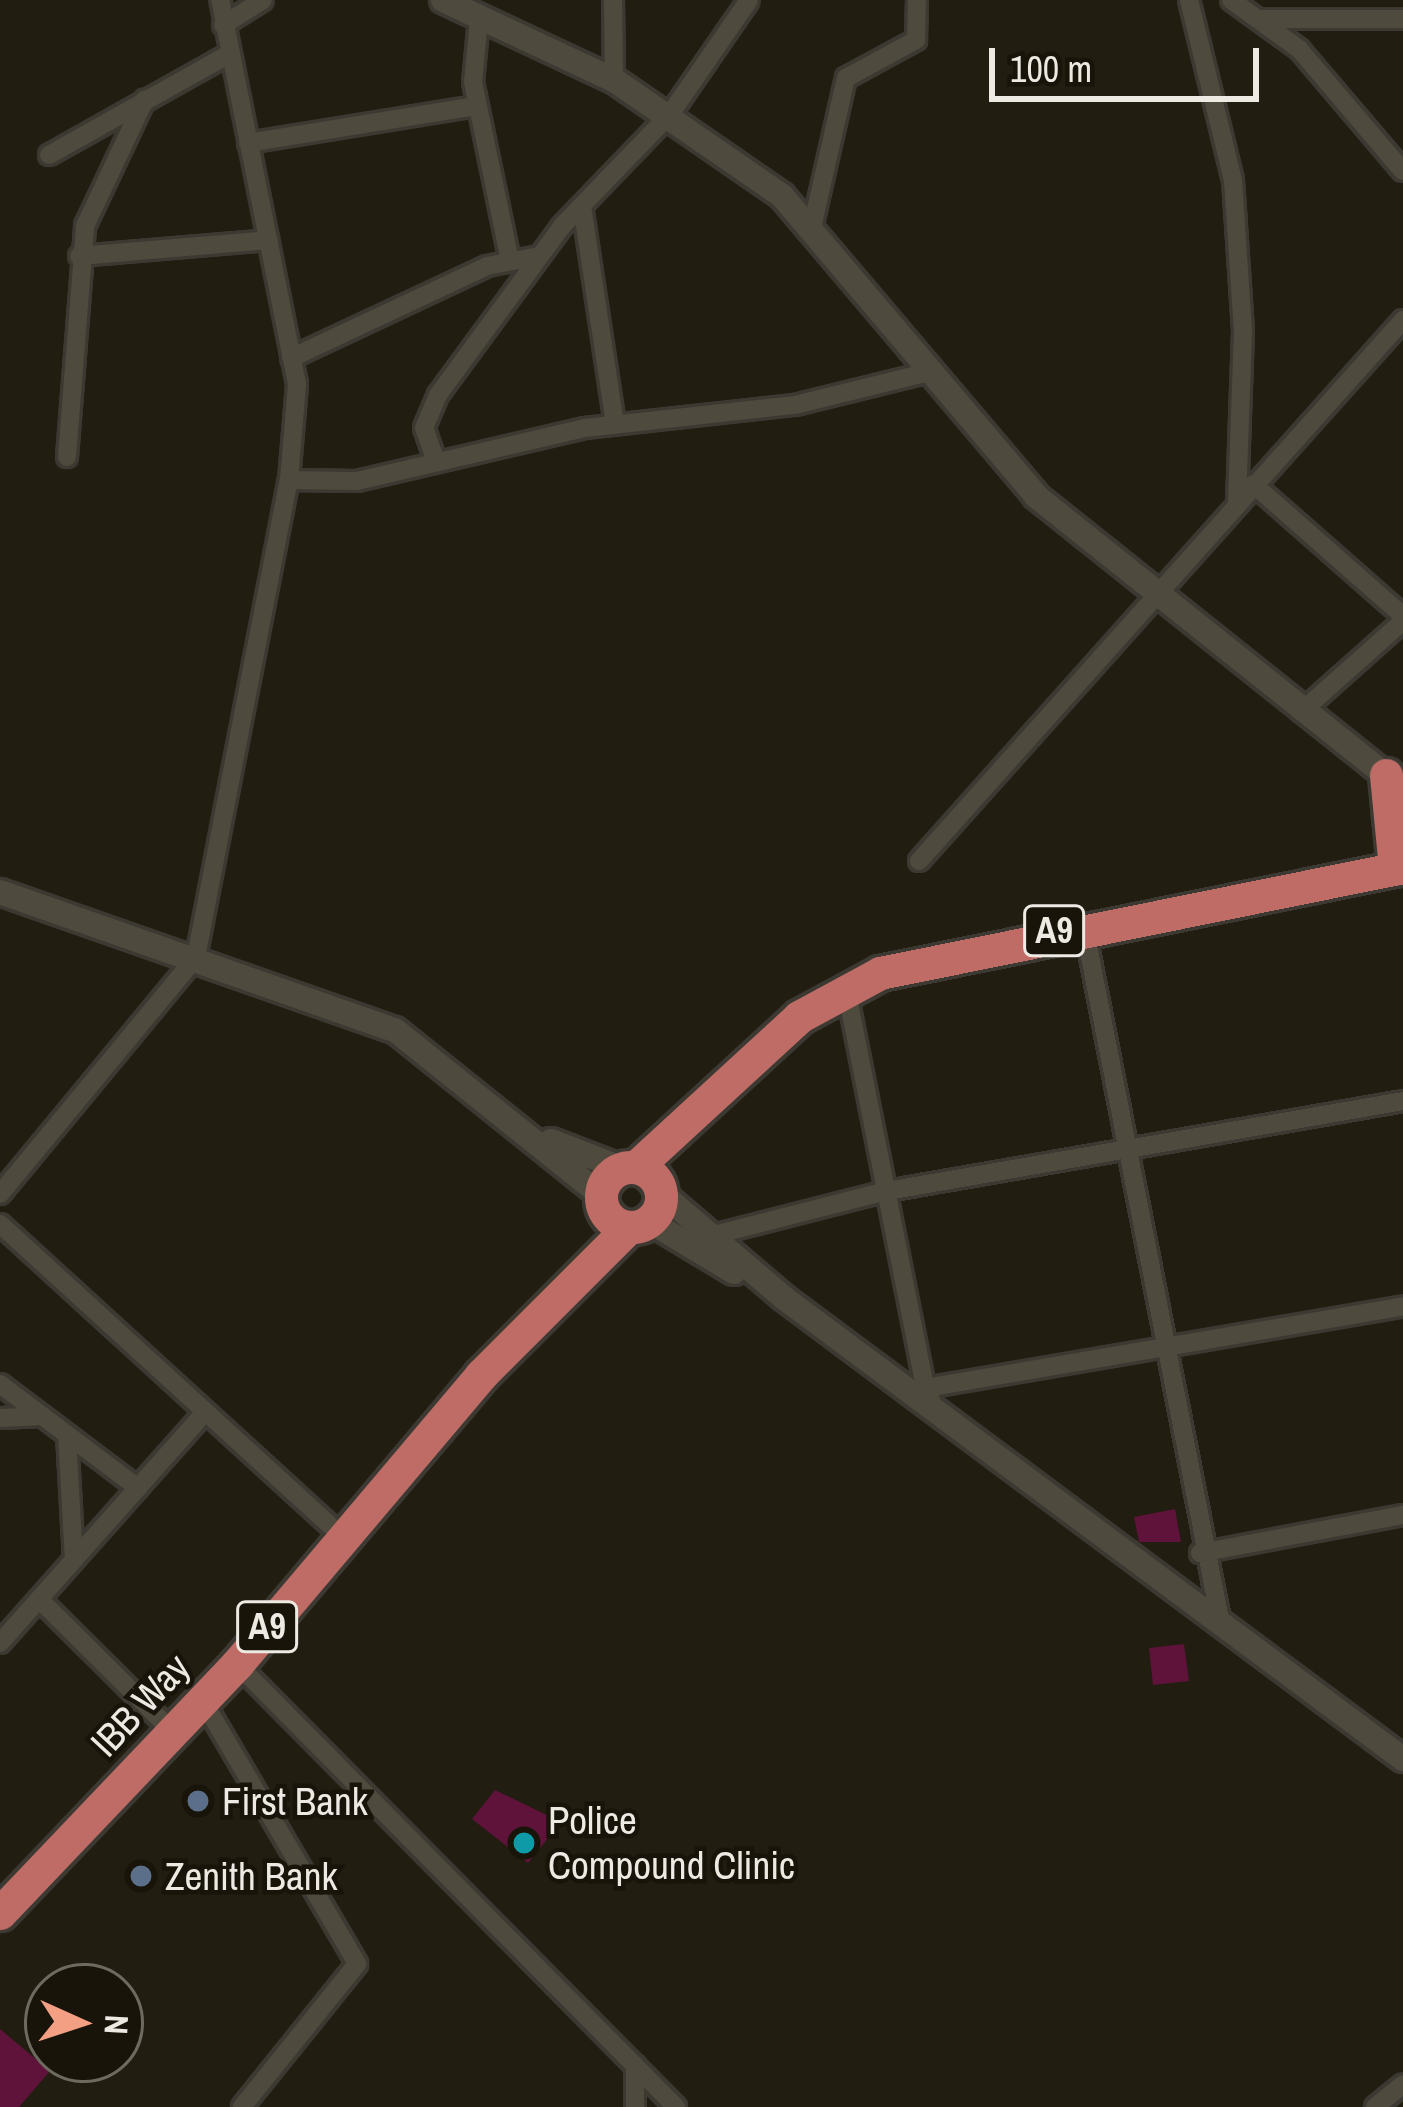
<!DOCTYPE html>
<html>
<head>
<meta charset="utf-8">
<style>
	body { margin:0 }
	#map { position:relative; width:1403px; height:2107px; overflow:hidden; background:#211d11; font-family:"Archivo Narrow",sans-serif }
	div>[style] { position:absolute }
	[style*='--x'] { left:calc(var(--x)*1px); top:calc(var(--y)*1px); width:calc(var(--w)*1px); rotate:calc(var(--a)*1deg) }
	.building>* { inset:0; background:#5f133a }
	.roads { filter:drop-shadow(3px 0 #3c3932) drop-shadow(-3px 0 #3c3932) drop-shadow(0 3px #3c3932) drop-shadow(0 -3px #3c3932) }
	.minor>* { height:18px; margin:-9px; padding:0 9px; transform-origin:9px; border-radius:9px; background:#4e4a3d }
	.tertiary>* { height:24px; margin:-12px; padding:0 12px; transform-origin:12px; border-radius:12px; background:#4e4a3d }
	.trunk>* { height:33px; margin:-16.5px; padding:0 16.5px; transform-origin:16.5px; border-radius:16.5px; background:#c06c66 }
	.trunk>.ring { margin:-16.5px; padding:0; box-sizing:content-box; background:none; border:33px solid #c06c66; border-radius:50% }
	.dots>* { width:33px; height:33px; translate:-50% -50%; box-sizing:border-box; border:6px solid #181409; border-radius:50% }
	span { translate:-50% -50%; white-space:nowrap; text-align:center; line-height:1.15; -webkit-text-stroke:9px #181409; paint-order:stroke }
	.shield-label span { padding:3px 9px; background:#181409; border:3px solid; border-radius:9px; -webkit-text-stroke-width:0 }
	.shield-label { font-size:36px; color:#eceae2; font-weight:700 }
	.street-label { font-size:39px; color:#eceae2 }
	.poi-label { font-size:39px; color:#eceae2 }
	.left { translate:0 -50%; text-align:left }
	.north { position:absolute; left:24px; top:1963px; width:120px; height:120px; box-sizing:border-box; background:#181409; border:3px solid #6d6a60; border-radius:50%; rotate:93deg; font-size:33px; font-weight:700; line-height:48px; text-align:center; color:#eceae2 }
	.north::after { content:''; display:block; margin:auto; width:42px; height:54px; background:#f39f83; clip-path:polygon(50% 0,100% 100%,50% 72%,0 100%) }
	.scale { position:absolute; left:989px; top:48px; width:270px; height:54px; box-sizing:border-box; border:6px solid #eceae2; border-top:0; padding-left:15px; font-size:36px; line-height:42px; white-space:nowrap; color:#eceae2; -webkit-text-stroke:9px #181409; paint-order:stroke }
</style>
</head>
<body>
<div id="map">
	<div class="building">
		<div style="clip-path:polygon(1175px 1509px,1181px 1542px,1139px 1542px,1134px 1517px)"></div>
		<div style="clip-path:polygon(1184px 1644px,1189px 1681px,1153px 1685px,1149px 1648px)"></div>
		<div style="clip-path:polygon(495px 1790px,561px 1822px,528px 1863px,472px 1819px)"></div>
		<div style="clip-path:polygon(0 2029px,50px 2071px,19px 2107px,0 2107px)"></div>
	</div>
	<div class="roads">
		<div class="minor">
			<div style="--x:613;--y:0;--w:80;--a:89.3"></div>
			<div style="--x:1189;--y:0;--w:185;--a:76.3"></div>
			<div style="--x:1233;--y:180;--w:151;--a:86.2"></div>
			<div style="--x:1243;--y:331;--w:170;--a:92"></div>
			<div style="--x:1231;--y:0;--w:84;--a:35.8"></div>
			<div style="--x:1299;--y:49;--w:160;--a:49.6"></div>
			<div style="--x:479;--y:19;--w:63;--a:95.4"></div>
			<div style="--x:473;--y:82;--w:182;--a:78.3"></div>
			<div style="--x:1258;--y:19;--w:145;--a:0"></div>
			<div style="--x:223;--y:25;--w:47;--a:-32"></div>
			<div style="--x:248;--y:143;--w:232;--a:-9.2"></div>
			<div style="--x:49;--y:155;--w:206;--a:-29.3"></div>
			<div style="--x:582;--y:206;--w:221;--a:81.4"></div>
			<div style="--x:813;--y:223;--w:149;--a:-77.2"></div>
			<div style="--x:846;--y:78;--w:80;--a:-28.5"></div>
			<div style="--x:916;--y:40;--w:40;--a:-88.6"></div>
			<div style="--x:79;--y:256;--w:190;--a:-4.8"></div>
			<div style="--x:291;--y:358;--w:217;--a:-25.1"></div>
			<div style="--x:487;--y:266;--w:53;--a:-10.9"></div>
			<div style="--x:67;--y:457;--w:232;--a:-85.5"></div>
			<div style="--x:85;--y:226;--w:140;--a:-64.7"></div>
			<div style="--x:436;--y:462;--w:36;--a:-109"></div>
			<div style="--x:424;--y:428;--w:36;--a:-67"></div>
			<div style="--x:438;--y:395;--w:210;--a:-53.7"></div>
			<div style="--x:562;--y:226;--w:157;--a:-46"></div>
			<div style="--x:671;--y:113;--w:137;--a:-55.4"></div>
			<div style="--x:289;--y:480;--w:68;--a:0.8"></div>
			<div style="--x:357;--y:481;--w:234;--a:-13.1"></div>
			<div style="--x:585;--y:428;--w:211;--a:-6.3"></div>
			<div style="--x:795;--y:405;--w:138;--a:-13.8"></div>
			<div style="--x:1253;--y:484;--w:200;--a:41.3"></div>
			<div style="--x:1301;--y:712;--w:137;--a:-41.7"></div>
			<div style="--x:919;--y:861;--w:726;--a:-48.18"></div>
			<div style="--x:1084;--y:926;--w:707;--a:78.91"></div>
			<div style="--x:846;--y:988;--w:408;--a:78.8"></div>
			<div style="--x:0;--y:1194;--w:308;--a:-50.4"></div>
			<div style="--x:196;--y:957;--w:486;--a:-79"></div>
			<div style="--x:289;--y:480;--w:96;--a:-85.2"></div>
			<div style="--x:297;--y:384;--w:392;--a:-101.3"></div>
			<div style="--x:0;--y:1224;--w:464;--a:42.4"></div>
			<div style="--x:710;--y:1236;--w:183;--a:-14.3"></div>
			<div style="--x:887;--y:1191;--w:524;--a:-9.89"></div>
			<div style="--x:0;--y:1384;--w:173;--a:37"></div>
			<div style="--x:934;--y:1406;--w:20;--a:-117"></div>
			<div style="--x:925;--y:1388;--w:485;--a:-9.7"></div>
			<div style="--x:0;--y:1418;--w:42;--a:-2.7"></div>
			<div style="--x:67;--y:1435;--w:125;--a:86.8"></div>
			<div style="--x:1200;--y:1553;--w:207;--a:-10.6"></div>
			<div style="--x:39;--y:1599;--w:190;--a:44.8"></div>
			<div style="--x:0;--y:1643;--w:306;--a:-48.4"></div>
			<div style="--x:237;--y:1664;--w:624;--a:45.26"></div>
			<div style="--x:203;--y:1701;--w:305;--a:59.6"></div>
			<div style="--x:357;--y:1964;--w:184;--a:128.8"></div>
			<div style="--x:635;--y:2065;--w:42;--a:90"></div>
			<div style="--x:1375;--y:2107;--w:36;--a:-39"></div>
		</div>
		<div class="tertiary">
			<div style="--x:443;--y:0;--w:189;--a:25.1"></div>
			<div style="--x:614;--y:80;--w:204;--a:34.6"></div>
			<div style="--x:782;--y:196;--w:393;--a:49.7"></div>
			<div style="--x:1036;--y:496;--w:465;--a:38.6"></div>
			<div style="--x:0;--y:892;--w:418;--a:19.3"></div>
			<div style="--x:395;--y:1030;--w:264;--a:38.7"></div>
			<div style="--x:551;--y:1141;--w:75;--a:21.1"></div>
			<div style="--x:661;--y:1193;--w:162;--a:40.5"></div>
			<div style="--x:784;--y:1298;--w:772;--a:36.68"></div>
			<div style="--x:649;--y:1221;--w:99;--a:31"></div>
		</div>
		<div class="trunk">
			<div style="--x:1386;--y:775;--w:94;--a:84.5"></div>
			<div class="ring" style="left:601px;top:1167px;width:27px;height:27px"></div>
			<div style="--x:636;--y:1167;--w:222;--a:-42.6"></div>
			<div style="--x:799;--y:1017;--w:92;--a:-28.5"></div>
			<div style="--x:880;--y:973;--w:534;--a:-11.46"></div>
			<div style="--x:0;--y:1913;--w:344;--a:-46.4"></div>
			<div style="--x:237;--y:1664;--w:378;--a:-49.8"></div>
			<div style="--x:481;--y:1375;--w:209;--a:-45"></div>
		</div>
	</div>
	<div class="dots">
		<div style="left:198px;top:1801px;background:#5c6f8a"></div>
		<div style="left:524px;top:1843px;background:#0f9aa8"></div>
		<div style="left:141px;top:1876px;background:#5c6f8a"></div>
	</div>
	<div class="shield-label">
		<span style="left:1054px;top:931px">A9</span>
		<span style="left:267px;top:1627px">A9</span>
	</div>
	<div class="street-label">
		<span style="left:140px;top:1705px;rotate:-47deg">IBB Way</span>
	</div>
	<div class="poi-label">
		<span class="left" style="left:222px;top:1801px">First Bank</span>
		<span class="left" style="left:548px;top:1843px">Police<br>Compound Clinic</span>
		<span class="left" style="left:165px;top:1876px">Zenith Bank</span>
	</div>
	<div class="north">N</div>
	<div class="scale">100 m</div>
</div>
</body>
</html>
